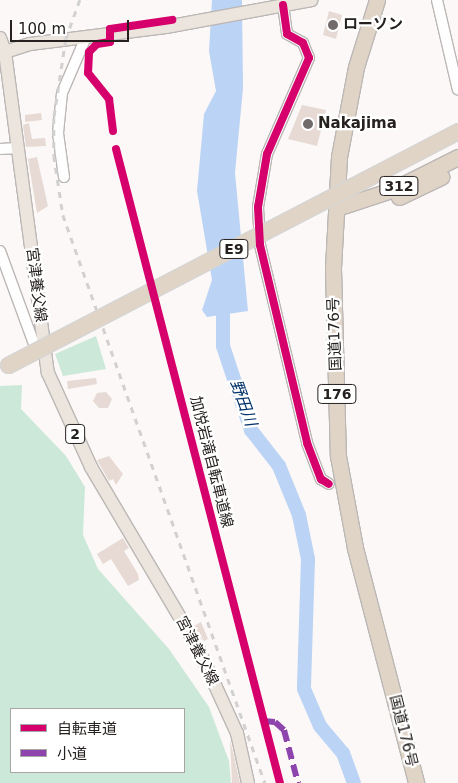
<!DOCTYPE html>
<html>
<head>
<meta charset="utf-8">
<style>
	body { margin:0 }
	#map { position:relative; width:458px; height:783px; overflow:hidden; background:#fbf8f7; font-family:"DejaVu Sans","Noto Sans JP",sans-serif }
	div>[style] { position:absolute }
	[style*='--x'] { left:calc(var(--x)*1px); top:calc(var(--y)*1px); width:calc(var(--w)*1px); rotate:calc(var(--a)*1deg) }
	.green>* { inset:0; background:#cce8d8 }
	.water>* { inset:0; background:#bbd3f4 }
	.river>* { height:14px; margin:-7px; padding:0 7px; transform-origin:7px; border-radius:7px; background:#bbd3f4 }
	.building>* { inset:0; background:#e7dad4 }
	.roads { filter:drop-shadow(1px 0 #bbb7b5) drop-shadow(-1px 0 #bbb7b5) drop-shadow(0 1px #bbb7b5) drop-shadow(0 -1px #bbb7b5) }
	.minor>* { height:10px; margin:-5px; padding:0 5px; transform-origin:5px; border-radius:5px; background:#fefefe }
	.major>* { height:12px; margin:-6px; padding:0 6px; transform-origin:6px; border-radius:6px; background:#ece5de }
	.highway>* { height:15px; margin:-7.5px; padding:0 7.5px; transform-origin:7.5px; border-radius:7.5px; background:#e0d4c7 }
	.rail>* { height:2.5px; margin-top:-1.25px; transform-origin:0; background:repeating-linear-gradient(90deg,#d2d1d1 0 6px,transparent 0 12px) }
	.bridges { filter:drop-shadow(1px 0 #d6d5d3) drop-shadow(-1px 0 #d6d5d3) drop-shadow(0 1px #d6d5d3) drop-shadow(0 -1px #d6d5d3) }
	.highway-bridge>* { height:15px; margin:-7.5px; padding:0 7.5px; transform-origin:7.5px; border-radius:7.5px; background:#e0d4c7 }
	.quiet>* { height:6px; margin-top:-3px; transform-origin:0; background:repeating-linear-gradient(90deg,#8e44ad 0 12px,transparent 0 18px) }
	.cycleway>* { height:8px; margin:-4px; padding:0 4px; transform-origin:4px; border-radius:4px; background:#d6006c }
	.dots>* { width:14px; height:14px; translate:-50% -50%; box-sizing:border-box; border:2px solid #fff; border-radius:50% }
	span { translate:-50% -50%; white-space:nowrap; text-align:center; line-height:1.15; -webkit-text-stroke:4.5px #fff; paint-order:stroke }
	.shield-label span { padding:1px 4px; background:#fff; border:1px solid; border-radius:4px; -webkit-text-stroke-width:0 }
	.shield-label { font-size:14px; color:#26211f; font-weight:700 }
	.poi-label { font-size:15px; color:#26211f; font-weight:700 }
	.left { translate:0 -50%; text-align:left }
	.street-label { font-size:15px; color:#26211f }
	.water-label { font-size:16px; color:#03336a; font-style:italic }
	.legend { position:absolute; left:10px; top:708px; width:175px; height:65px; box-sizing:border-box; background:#fff; border:1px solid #a8a6a5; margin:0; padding:6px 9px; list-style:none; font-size:15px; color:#26211f }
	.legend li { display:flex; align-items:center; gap:10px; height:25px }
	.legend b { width:25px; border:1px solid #a8a6a5 }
	.scale { position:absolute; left:10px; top:20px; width:119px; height:22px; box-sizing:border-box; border:2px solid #26211f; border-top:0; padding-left:6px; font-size:15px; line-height:18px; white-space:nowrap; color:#26211f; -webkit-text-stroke:4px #fff; paint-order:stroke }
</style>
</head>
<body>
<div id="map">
	<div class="green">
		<div style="clip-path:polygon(96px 336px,106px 369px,63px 376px,55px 354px)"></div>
		<div style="clip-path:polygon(evenodd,22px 385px,21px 409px,66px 456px,85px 487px,83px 535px,98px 569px,169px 649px,209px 707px,229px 761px,231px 783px,0 783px,0 386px,22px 385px,11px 709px,184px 709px,184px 772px,11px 772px,11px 709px)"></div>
	</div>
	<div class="water">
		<div style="clip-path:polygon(212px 0,242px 0,243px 88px,235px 173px,248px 311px,207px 317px,202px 310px,212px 280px,197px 191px,204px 114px,216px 91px,209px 51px)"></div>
	</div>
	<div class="river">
		<div style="--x:223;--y:296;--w:50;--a:90"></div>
		<div style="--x:223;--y:346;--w:89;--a:71.6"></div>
		<div style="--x:251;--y:430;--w:46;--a:52.1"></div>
		<div style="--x:279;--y:466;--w:53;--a:67.8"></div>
		<div style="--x:299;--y:515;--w:45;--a:78.4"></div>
		<div style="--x:308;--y:559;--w:130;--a:91.8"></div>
		<div style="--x:304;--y:689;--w:40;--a:66.6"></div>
		<div style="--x:320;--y:726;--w:35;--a:50"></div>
		<div style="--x:343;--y:753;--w:32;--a:70"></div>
	</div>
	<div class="building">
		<div style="clip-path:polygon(329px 11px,342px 15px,336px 39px,323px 35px)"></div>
		<div style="clip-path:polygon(302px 105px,326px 110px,317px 146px,288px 139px)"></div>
		<div style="clip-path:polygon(41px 113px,42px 120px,25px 122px,25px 115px)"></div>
		<div style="clip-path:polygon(29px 123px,32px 139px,45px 138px,46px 146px,26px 147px,23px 125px)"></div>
		<div style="clip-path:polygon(37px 157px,48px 206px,37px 213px,28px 159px)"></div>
		<div style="clip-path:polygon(96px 378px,97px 384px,68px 389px,67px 381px)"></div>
		<div style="clip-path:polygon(106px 392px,112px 399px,108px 408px,99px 408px,93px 401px,97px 393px)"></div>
		<div style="clip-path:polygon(109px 456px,123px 474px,116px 485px,113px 479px,109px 481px,97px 460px)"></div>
		<div style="clip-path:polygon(123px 538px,129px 548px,124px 551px,138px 574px,139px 580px,128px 586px,111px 559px,103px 564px,97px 554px)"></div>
		<div style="clip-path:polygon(201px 622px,208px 639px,204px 641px,194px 626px)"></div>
		<div style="clip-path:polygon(230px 739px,240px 783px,232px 783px)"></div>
	</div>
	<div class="roads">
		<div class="minor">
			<div style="--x:437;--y:0;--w:92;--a:76.9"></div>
			<div style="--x:283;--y:5;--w:29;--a:82"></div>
			<div style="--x:287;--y:34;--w:18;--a:29"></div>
			<div style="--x:303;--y:43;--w:16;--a:68"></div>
			<div style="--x:309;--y:58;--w:105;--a:113.6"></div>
			<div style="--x:267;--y:154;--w:54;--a:99.6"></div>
			<div style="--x:258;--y:207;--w:38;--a:87"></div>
			<div style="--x:260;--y:245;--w:204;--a:76.6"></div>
			<div style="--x:307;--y:443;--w:39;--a:69"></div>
			<div style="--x:321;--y:479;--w:9;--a:32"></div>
			<div style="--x:0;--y:149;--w:18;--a:-3"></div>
			<div style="--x:64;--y:177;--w:44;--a:-97.8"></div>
			<div style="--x:58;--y:133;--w:40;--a:-84.3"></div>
			<div style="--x:62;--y:93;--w:61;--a:-66.8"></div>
			<div style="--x:0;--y:251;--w:99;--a:69.9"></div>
			<div style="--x:34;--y:344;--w:12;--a:55"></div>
		</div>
		<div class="major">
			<div style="--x:0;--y:38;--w:15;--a:70"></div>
			<div style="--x:5;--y:52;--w:324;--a:82.4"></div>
			<div style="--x:48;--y:373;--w:103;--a:65.4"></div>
			<div style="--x:91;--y:467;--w:210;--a:59.4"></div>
			<div style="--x:198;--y:648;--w:94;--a:65.4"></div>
			<div style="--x:237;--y:733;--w:51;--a:77.6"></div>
			<div style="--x:5;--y:52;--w:26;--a:-18"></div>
			<div style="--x:30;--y:44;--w:137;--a:-7.1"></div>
			<div style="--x:166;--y:27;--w:148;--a:-10.5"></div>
		</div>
		<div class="highway">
			<div style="--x:377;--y:0;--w:70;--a:107.4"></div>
			<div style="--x:356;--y:67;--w:92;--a:100.7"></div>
			<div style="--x:339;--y:157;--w:112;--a:93.1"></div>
			<div style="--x:333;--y:269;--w:187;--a:88.5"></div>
			<div style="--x:338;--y:456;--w:94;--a:79.5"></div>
			<div style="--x:355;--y:548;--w:243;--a:75.4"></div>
			<div style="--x:399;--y:197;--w:47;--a:-25.5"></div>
			<div style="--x:337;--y:208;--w:60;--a:-18.4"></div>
			<div style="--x:394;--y:189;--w:72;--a:-26.6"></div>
		</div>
	</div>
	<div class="rail">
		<div style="--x:80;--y:0;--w:41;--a:109.7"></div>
		<div style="--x:66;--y:39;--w:80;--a:98.6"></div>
		<div style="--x:54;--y:118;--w:38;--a:90"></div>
		<div style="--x:54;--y:156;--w:60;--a:81.3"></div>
		<div style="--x:63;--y:215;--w:603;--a:70.42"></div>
	</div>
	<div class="bridges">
		<div class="highway-bridge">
			<div style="--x:8;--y:365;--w:507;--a:-27.47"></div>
		</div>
	</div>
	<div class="quiet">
		<div style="--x:263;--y:721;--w:12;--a:5"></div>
		<div style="--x:275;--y:722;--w:12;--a:42"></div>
		<div style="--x:284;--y:730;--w:55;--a:75.2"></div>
	</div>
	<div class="cycleway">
		<div style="--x:283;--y:5;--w:29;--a:82"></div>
		<div style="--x:287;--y:34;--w:18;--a:29"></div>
		<div style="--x:303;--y:43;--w:16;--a:68"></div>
		<div style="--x:309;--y:58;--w:105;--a:113.6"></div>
		<div style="--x:267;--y:154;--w:54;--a:99.6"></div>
		<div style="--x:258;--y:207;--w:38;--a:87"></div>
		<div style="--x:260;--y:245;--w:204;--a:76.6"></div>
		<div style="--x:307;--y:443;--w:39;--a:69"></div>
		<div style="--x:321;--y:479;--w:9;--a:32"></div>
		<div style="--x:113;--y:131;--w:32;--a:-97"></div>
		<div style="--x:109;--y:99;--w:33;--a:-129"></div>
		<div style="--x:88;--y:73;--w:21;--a:-87"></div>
		<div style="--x:89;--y:52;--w:11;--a:-45"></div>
		<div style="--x:97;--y:44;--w:13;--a:-9"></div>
		<div style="--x:110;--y:42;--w:13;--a:-90"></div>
		<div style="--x:110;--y:29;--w:63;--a:-8.3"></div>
		<div style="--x:116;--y:149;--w:655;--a:75.5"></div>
	</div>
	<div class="dots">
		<div style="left:333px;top:25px;background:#716c6b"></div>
		<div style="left:308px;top:124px;background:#716c6b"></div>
	</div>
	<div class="shield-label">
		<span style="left:399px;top:186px">312</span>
		<span style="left:234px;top:249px">E9</span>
		<span style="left:337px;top:394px">176</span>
		<span style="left:75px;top:434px">2</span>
	</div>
	<div class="poi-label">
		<span class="left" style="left:343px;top:25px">ローソン</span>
		<span class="left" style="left:318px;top:124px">Nakajima</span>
	</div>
	<div class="street-label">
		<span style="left:36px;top:285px;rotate:83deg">宮津養父線</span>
		<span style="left:335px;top:334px;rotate:-92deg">国道176号</span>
		<span style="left:211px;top:462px;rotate:76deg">加悦岩滝自転車道線</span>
		<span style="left:197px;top:651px;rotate:63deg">宮津養父線</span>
		<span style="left:403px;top:731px;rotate:76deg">国道176号</span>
	</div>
	<div class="water-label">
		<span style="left:243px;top:403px;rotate:70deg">野田川</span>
	</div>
	<ul class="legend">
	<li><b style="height:6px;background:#d6006c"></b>自転車道</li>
	<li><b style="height:6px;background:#8e44ad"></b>小道</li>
	</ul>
	<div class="scale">100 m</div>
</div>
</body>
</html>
